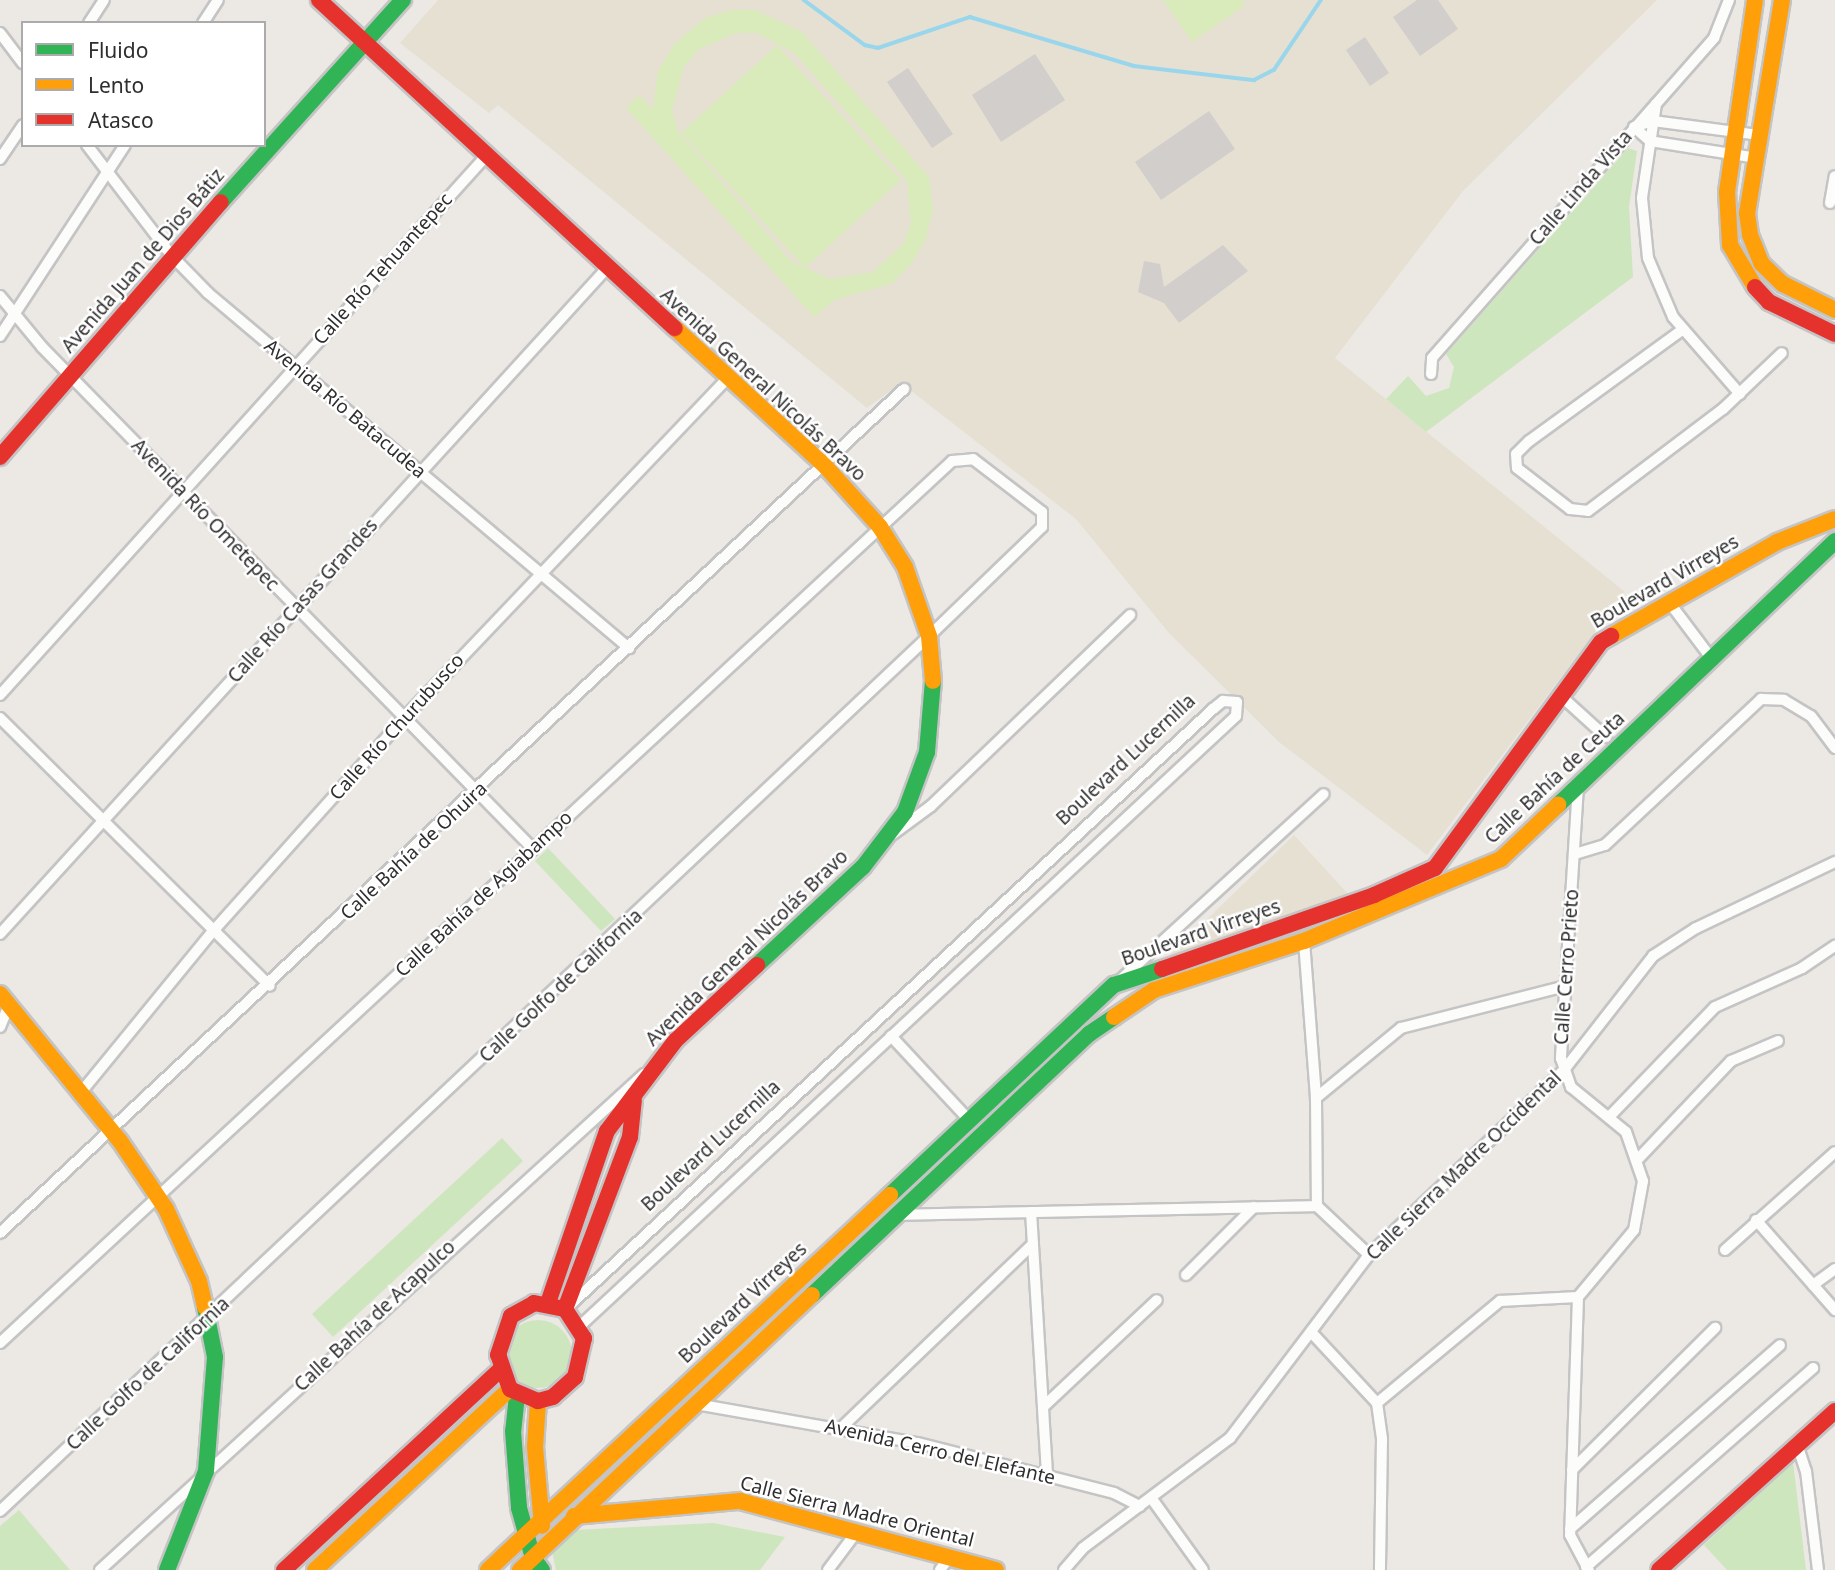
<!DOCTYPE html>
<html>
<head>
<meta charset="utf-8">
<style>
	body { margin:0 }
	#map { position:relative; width:1835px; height:1570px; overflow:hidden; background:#ece8e4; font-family:"Noto Sans",sans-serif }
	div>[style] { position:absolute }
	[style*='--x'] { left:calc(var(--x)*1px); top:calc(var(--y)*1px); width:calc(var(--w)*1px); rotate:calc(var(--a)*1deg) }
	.education>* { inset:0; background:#e6e0d3 }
	.green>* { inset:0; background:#cee6be }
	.round { border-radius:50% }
	.pitch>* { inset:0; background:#d9eabb }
	.stream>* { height:3.5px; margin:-1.75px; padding:0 1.75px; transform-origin:1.75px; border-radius:1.75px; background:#99d6ec }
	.building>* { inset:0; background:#d1cecb }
	.roads { filter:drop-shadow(2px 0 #c5c4c5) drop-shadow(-2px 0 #c5c4c5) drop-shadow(0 2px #c5c4c5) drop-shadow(0 -2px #c5c4c5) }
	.street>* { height:10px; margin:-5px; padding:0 5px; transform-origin:5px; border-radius:5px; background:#fcfcfb }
	.fast>* { height:16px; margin:-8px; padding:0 8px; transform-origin:8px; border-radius:8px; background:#30b455 }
	.slow>* { height:16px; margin:-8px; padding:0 8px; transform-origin:8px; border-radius:8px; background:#ff9f0a }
	.jam>* { height:16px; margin:-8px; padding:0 8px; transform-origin:8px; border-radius:8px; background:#e5322d }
	span { translate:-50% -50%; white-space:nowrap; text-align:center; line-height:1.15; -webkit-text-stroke:5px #fff; paint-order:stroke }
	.street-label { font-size:19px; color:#2e2e2e }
	.legend { position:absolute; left:21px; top:21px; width:245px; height:126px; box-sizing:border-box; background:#fff; border:2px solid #ababab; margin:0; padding:9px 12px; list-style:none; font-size:21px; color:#2e2e2e }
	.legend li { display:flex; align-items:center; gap:14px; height:35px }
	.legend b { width:35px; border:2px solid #ababab }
</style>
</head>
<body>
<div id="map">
	<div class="education">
		<div style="clip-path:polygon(438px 0,1657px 0,1463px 191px,1335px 358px,1625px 592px,1427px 855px,1279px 742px,1169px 633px,1076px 519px,901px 383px,867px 408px,498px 105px,489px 113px,400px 43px)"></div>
		<div style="clip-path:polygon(1294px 835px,1349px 895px,1164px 961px)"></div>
	</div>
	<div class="green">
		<div style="clip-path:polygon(1628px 148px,1637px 151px,1629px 207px,1633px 277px,1426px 432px,1386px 399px,1408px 376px,1426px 396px,1449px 388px,1454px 367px,1446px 354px)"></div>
		<div style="clip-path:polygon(548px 848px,615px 919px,601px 931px,535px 861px)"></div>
		<div style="clip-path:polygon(502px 1138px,523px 1161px,333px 1337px,312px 1314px)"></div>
		<div class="round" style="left:504px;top:1320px;width:68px;height:68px"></div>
		<div style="clip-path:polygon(1793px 1462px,1806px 1570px,1727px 1570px,1704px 1545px)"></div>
		<div style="clip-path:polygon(19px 1510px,70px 1570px,0 1570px,0 1526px)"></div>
		<div style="clip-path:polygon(713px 1523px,785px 1537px,760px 1570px,556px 1570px,552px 1551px,574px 1530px)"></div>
	</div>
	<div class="pitch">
		<div style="clip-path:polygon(1163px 0,1241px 0,1245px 5px,1192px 42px)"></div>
		<div style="clip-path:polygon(evenodd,731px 10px,755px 10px,802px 32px,929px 177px,933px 208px,926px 239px,911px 264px,891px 284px,834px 300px,814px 317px,626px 108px,639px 95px,653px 109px,658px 71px,675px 43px,705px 18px,731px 10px,736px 33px,757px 33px,794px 53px,907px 181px,911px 223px,904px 243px,873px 272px,830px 279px,791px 261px,678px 132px,672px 110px,684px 67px,698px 50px,736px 33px)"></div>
		<div style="clip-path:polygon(777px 45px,901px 180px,805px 268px,681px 133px)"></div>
	</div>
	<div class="stream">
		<div style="--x:804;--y:0;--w:76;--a:36.4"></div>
		<div style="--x:865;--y:45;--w:13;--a:13"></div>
		<div style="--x:878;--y:48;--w:97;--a:-18.6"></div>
		<div style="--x:970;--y:17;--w:171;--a:16.6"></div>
		<div style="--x:1134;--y:66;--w:121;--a:6.7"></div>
		<div style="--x:1254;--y:80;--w:22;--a:-27"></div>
		<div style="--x:1274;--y:70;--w:84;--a:-56.1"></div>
	</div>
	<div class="building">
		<div style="clip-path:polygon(1417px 0,1438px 0,1458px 29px,1420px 56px,1393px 17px)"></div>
		<div style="clip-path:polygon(1365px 37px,1389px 73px,1370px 86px,1346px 50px)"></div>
		<div style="clip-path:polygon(1035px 54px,1065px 100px,1001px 142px,972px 95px)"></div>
		<div style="clip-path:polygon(908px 68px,953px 134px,932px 148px,887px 82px)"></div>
		<div style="clip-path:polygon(1209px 111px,1235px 149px,1161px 200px,1135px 162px)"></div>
		<div style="clip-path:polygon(1223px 245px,1248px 271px,1179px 323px,1164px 303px,1138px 292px,1144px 261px,1160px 264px,1164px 287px)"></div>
	</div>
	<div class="roads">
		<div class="street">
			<div style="--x:89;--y:23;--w:27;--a:-57"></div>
			<div style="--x:203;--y:23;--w:27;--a:-57"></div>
			<div style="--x:0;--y:33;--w:38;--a:53"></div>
			<div style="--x:1656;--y:104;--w:95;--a:98.5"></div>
			<div style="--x:1642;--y:198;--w:60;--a:84.3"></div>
			<div style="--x:1648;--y:258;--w:64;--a:67"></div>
			<div style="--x:1673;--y:317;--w:102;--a:49"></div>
			<div style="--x:87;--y:145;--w:140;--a:52.6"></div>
			<div style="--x:172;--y:256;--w:52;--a:45.8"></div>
			<div style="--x:208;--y:293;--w:551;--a:40.14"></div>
			<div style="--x:1757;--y:158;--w:108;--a:-171"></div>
			<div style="--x:1650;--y:141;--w:21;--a:-139"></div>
			<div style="--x:1634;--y:127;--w:20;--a:-18"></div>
			<div style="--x:1653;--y:121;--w:108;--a:7.5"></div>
			<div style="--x:0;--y:159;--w:41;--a:-55.9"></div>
			<div style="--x:1830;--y:203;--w:27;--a:-80"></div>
			<div style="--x:0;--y:296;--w:66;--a:50.5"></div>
			<div style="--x:42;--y:347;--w:702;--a:45.63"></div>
			<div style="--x:1682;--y:330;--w:189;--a:144"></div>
			<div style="--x:1529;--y:441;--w:18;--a:135"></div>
			<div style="--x:1516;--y:454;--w:14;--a:86"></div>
			<div style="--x:1517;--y:468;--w:67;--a:37.7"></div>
			<div style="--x:1570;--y:509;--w:18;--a:6"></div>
			<div style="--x:1588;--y:511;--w:169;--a:-37.1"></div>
			<div style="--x:1723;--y:409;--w:81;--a:-43.5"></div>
			<div style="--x:0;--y:336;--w:228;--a:-56.8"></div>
			<div style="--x:1431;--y:374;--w:16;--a:-86"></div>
			<div style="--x:1432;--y:358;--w:427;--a:-48.6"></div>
			<div style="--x:1714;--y:38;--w:41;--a:-68.5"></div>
			<div style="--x:1669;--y:602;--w:71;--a:53"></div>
			<div style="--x:0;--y:695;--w:726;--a:-47.96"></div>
			<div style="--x:1561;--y:696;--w:61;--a:42.3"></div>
			<div style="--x:0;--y:718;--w:380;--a:44.8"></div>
			<div style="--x:1578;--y:786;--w:273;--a:93.6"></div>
			<div style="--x:1561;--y:1058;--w:31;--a:71"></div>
			<div style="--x:1571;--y:1087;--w:71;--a:39.3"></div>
			<div style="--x:1626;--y:1132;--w:52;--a:70.9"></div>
			<div style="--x:1643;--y:1181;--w:50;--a:100.4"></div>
			<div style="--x:1634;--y:1230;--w:87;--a:129.9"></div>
			<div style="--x:1578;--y:1297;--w:238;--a:91.9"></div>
			<div style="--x:1570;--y:1535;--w:40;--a:62"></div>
			<div style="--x:893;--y:834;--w:47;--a:-36.4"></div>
			<div style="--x:931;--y:806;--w:276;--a:-43.8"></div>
			<div style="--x:1575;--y:854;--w:31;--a:-17"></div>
			<div style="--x:1605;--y:845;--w:214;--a:-43.1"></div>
			<div style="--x:1761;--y:699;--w:23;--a:2"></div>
			<div style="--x:1784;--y:700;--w:31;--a:31"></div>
			<div style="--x:1811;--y:716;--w:40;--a:53"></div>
			<div style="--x:0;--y:934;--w:901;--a:-47.65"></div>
			<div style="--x:1304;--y:941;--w:157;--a:85.6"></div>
			<div style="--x:1316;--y:1098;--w:108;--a:89.5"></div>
			<div style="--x:1119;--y:981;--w:277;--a:-42.4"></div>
			<div style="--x:0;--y:1027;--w:24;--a:-68"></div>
			<div style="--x:891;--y:1036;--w:115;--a:47.1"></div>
			<div style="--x:82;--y:1091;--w:208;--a:-50.7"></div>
			<div style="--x:214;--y:930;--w:285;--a:-48.1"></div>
			<div style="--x:404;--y:718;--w:471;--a:-46.4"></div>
			<div style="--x:1316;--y:1098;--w:110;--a:-39.5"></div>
			<div style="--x:1401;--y:1028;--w:170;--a:-14.3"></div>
			<div style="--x:1610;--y:1116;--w:151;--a:-46.1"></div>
			<div style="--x:1715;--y:1007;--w:95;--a:-24.1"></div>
			<div style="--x:1802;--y:968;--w:40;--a:-34"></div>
			<div style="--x:1639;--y:1158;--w:134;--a:-46.5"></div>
			<div style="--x:1731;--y:1061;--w:51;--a:-23.1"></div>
			<div style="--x:1317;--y:1206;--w:71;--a:43.3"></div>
			<div style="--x:1031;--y:1212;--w:265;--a:86.5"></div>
			<div style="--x:897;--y:1215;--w:420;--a:-1.2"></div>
			<div style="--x:1756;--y:1220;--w:120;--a:48.7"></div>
			<div style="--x:0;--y:1233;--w:1237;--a:-43.03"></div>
			<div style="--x:1725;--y:1250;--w:147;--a:-41.7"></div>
			<div style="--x:1186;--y:1275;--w:96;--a:-45"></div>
			<div style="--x:1813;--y:1285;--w:27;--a:-36"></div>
			<div style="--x:569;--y:1306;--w:878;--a:-42.83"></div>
			<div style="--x:1213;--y:709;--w:13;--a:-39"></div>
			<div style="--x:1223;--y:701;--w:14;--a:4"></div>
			<div style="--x:1237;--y:702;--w:14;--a:94"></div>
			<div style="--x:1236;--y:716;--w:896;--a:137.08"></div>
			<div style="--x:1311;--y:1332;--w:97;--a:47.1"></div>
			<div style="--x:1377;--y:1403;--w:36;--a:82"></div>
			<div style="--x:1382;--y:1439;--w:131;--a:90.9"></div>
			<div style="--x:0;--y:1343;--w:1298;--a:-42.81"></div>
			<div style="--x:952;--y:461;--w:21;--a:-5"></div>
			<div style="--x:973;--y:459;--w:87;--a:37.5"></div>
			<div style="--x:1042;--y:512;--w:15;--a:90"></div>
			<div style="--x:1042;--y:527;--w:157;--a:136"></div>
			<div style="--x:929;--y:636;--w:1276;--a:136.71"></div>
			<div style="--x:1377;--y:1403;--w:160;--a:-39.7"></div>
			<div style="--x:1500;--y:1301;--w:78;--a:-2.9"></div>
			<div style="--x:696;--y:1404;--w:225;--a:10"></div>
			<div style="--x:918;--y:1443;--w:202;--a:14.3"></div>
			<div style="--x:1114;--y:1493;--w:29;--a:27"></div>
			<div style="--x:1043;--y:1407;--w:156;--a:-43.2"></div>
			<div style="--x:841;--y:1428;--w:266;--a:-43.8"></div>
			<div style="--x:1797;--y:1444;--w:28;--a:72"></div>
			<div style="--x:1806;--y:1471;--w:100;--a:83.1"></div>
			<div style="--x:1572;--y:1470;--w:202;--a:-44.8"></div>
			<div style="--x:1152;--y:1499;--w:87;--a:54.3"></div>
			<div style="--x:1570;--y:1529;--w:279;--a:-41.2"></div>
			<div style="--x:1586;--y:1567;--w:302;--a:-41.2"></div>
			<div style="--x:100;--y:1570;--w:736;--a:-42.36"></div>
			<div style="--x:828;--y:1570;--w:50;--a:-53.1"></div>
			<div style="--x:940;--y:1570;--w:17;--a:-54"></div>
			<div style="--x:1064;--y:1570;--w:29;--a:-49"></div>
			<div style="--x:1083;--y:1548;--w:184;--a:-36.8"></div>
			<div style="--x:1230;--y:1438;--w:230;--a:-52.8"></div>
			<div style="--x:1369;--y:1255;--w:269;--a:-43.5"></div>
			<div style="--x:1564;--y:1070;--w:145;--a:-52"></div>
			<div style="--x:1653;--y:956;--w:51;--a:-33.1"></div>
			<div style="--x:1696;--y:928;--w:154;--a:-25.4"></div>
		</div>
		<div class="fast">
			<div style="--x:221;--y:202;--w:272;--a:-48"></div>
			<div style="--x:1558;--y:805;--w:383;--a:-43.6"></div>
			<div style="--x:757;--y:965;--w:144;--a:-42.8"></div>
			<div style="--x:863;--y:867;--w:69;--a:-52.6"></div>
			<div style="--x:905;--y:812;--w:64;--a:-69.9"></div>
			<div style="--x:927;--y:752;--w:71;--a:-85.2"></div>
			<div style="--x:890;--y:1195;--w:307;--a:-43.2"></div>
			<div style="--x:1114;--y:985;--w:51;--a:-18.4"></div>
			<div style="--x:812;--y:1295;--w:381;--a:-43.3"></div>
			<div style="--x:1089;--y:1034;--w:30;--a:-34"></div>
			<div style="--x:517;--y:1395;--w:36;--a:96"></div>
			<div style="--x:513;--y:1431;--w:77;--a:85.5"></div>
			<div style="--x:519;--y:1508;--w:52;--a:74.4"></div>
			<div style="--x:533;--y:1558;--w:15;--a:53"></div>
			<div style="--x:167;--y:1570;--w:106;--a:-68.5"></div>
			<div style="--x:206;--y:1471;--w:114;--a:-85.5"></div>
			<div style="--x:215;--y:1357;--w:51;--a:-101.3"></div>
		</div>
		<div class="slow">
			<div style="--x:1782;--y:0;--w:216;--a:99.3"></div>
			<div style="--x:1747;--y:213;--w:22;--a:82"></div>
			<div style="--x:1750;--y:235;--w:31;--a:68"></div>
			<div style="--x:1762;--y:264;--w:29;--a:44"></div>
			<div style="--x:1783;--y:284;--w:58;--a:26.6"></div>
			<div style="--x:1755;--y:287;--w:49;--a:-120.8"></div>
			<div style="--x:1730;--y:245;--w:53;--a:-93.2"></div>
			<div style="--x:1727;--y:192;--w:194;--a:-81.7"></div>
			<div style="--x:675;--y:328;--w:205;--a:42.6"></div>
			<div style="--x:826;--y:467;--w:81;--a:48"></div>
			<div style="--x:880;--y:527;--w:47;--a:58"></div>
			<div style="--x:905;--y:567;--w:73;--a:70.8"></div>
			<div style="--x:929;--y:636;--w:45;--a:84.9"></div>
			<div style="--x:1611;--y:636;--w:191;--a:-29.5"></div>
			<div style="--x:1777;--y:542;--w:62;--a:-21.6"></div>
			<div style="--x:0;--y:994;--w:190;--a:50.8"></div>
			<div style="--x:120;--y:1141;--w:82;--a:55.9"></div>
			<div style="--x:166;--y:1209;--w:79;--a:65.4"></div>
			<div style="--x:199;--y:1281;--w:27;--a:77"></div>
			<div style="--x:1114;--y:1017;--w:48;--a:-34"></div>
			<div style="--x:1154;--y:990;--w:158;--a:-18.1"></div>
			<div style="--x:1304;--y:941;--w:213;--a:-22.6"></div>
			<div style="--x:1501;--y:859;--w:79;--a:-43.5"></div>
			<div style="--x:538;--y:1401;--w:46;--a:93.7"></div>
			<div style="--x:535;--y:1447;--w:79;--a:84.9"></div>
			<div style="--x:574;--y:1516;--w:167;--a:-5.2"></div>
			<div style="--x:740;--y:1501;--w:265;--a:15.1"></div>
			<div style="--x:315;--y:1570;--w:266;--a:-42.9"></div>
			<div style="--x:488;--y:1570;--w:550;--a:-43.01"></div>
			<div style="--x:520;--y:1570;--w:401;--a:-43.3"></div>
		</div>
		<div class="jam">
			<div style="--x:319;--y:0;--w:484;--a:42.7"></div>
			<div style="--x:1755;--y:287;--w:21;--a:47"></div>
			<div style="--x:1769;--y:302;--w:73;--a:25.9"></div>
			<div style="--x:0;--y:457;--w:337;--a:-49.1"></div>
			<div style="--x:1162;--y:969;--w:225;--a:-19.2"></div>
			<div style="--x:1374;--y:895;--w:67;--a:-23.9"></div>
			<div style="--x:1435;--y:868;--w:280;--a:-53.7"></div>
			<div style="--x:1601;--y:642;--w:12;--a:-31"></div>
			<div style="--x:534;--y:1303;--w:32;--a:11"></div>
			<div style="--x:565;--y:1309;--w:35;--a:57"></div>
			<div style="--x:584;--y:1338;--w:40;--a:103"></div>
			<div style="--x:575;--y:1377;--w:30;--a:138"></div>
			<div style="--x:553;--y:1397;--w:16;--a:165"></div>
			<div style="--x:538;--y:1401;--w:30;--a:-157"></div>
			<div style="--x:510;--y:1389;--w:36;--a:-109"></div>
			<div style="--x:498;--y:1355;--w:41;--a:-71.6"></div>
			<div style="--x:511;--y:1316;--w:26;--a:-29"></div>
			<div style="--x:548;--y:1303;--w:182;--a:-71.1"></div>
			<div style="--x:607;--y:1131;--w:113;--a:-52.9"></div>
			<div style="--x:675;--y:1041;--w:112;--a:-42.8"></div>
			<div style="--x:565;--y:1309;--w:184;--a:-69.3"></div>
			<div style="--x:630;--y:1137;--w:37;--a:-84"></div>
			<div style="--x:284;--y:1570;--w:294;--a:-42.8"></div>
			<div style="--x:1659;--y:1570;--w:237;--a:-42.1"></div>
		</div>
	</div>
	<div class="street-label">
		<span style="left:1581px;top:188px;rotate:-49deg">Calle Linda Vista</span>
		<span style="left:143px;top:261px;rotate:-49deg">Avenida Juan de Dios Bátiz</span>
		<span style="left:383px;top:269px;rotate:-48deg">Calle Río Tehuantepec</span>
		<span style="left:763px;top:385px;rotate:43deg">Avenida General Nicolás Bravo</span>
		<span style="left:345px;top:409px;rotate:40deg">Avenida Río Batacudea</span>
		<span style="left:205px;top:515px;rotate:46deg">Avenida Río Ometepec</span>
		<span style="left:1665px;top:582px;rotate:-30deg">Boulevard Virreyes</span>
		<span style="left:303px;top:601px;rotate:-48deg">Calle Río Casas Grandes</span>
		<span style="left:397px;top:727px;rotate:-48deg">Calle Río Churubusco</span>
		<span style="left:1126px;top:760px;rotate:-43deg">Boulevard Lucernilla</span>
		<span style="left:1555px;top:778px;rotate:-43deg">Calle Bahía de Ceuta</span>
		<span style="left:414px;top:851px;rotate:-43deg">Calle Bahía de Ohuira</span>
		<span style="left:484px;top:894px;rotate:-43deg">Calle Bahía de Agiabampo</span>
		<span style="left:1201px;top:933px;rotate:-19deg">Boulevard Virreyes</span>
		<span style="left:747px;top:948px;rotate:-44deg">Avenida General Nicolás Bravo</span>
		<span style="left:1567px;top:967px;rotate:-86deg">Calle Cerro Prieto</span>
		<span style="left:561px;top:986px;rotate:-43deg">Calle Golfo de California</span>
		<span style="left:711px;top:1146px;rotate:-43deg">Boulevard Lucernilla</span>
		<span style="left:1464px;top:1166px;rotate:-44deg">Calle Sierra Madre Occidental</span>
		<span style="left:743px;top:1303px;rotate:-43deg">Boulevard Virreyes</span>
		<span style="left:375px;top:1316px;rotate:-43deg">Calle Bahía de Acapulco</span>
		<span style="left:148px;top:1374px;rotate:-43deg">Calle Golfo de California</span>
		<span style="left:940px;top:1452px;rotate:13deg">Avenida Cerro del Elefante</span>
		<span style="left:857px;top:1512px;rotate:14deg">Calle Sierra Madre Oriental</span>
	</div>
	<ul class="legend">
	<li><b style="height:9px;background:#30b455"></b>Fluido</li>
	<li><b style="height:9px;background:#ff9f0a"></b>Lento</li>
	<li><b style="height:9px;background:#e5322d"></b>Atasco</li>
	</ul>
</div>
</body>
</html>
